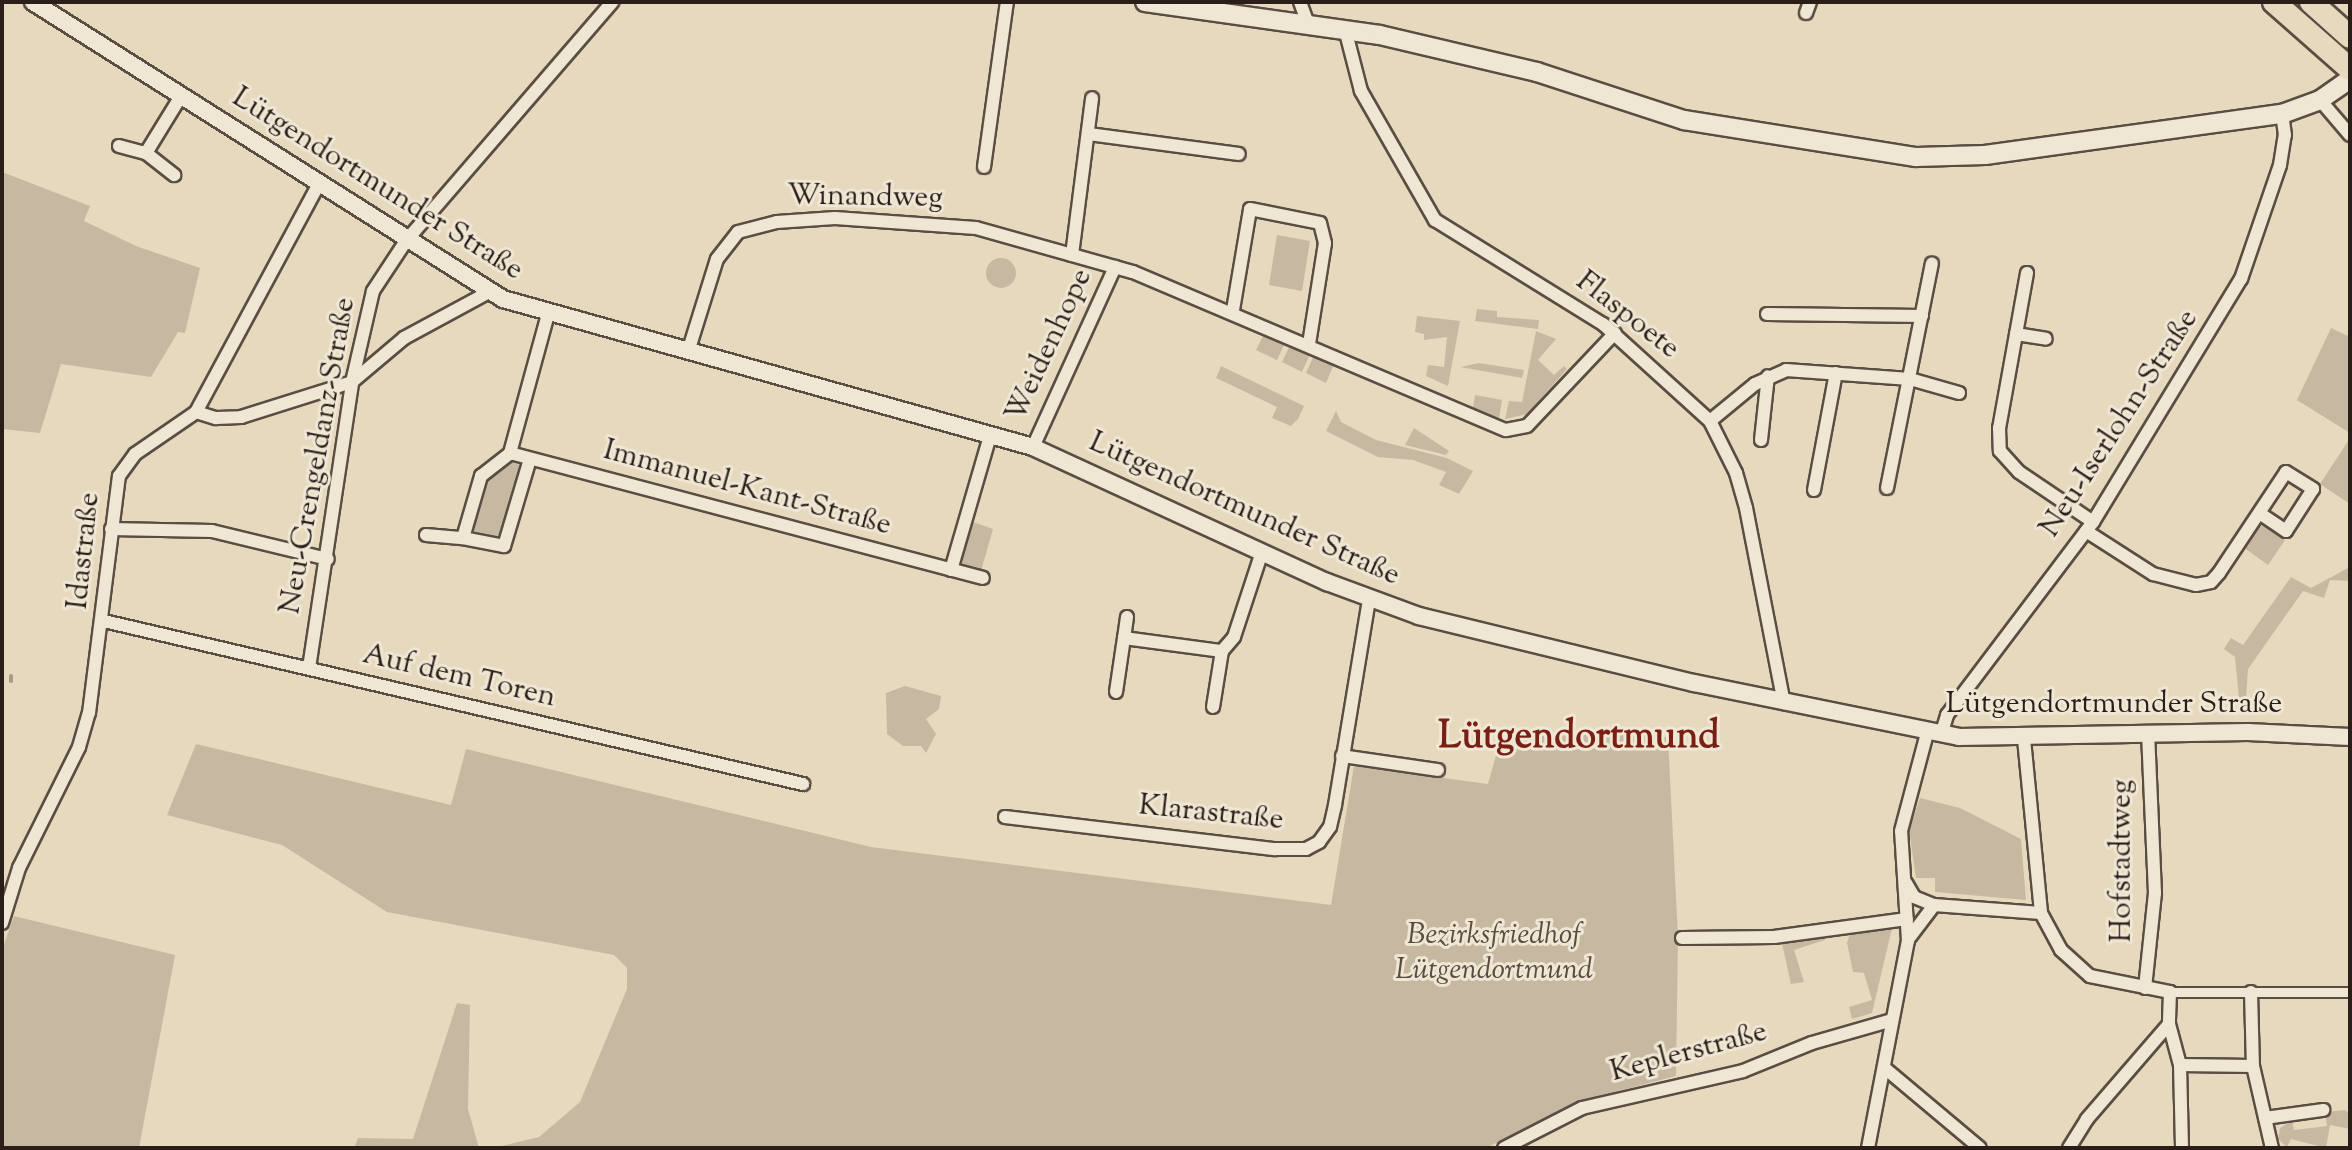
<!DOCTYPE html>
<html>
<head>
<meta charset="utf-8">
<style>
	body { margin:0 }
	#map { position:relative; width:2352px; height:1150px; overflow:hidden; background:#e7d9bd; font-family:"Sorts Mill Goudy",serif }
	div>[style] { position:absolute }
	[style*='--x'] { left:calc(var(--x)*1px); top:calc(var(--y)*1px); width:calc(var(--w)*1px); rotate:calc(var(--a)*1deg) }
	.green>* { inset:0; background:#c7b9a1 }
	.round { border-radius:50% }
	.stream>* { height:4px; margin:-2px; padding:0 2px; transform-origin:2px; border-radius:2px; background:#a79985 }
	.roads { filter:drop-shadow(2px 0 #5a4d42) drop-shadow(-2px 0 #5a4d42) drop-shadow(0 2px #5a4d42) drop-shadow(0 -2px #5a4d42) }
	.pedestrian>* { height:9px; margin:-4.5px; padding:0 4.5px; transform-origin:4.5px; border-radius:4.5px; background:#efe6d4 }
	.minor>* { height:12px; margin:-6px; padding:0 6px; transform-origin:6px; border-radius:6px; background:#efe6d4 }
	.tertiary>* { height:16px; margin:-8px; padding:0 8px; transform-origin:8px; border-radius:8px; background:#efe6d4 }
	.secondary>* { height:18px; margin:-9px; padding:0 9px; transform-origin:9px; border-radius:9px; background:#efe6d4 }
	.motorway>* { height:22px; margin:-11px; padding:0 11px; transform-origin:11px; border-radius:11px; background:#e7d9bd }
	span { translate:-50% -50%; white-space:nowrap; text-align:center; line-height:1.15; -webkit-text-stroke:6px #efe6d4; paint-order:stroke }
	.street-label { font-size:30px; color:#2b1e19 }
	.park-label { font-size:30px; color:#5a4c42; font-style:italic }
	.district-label { font-size:38px; color:#7a1f14; font-weight:700 }
	.frame { position:absolute; inset:0; border:4px solid #2b1e19; pointer-events:none }
</style>
</head>
<body>
<div id="map">
	<div class="green">
		<div style="clip-path:polygon(2px 172px,90px 206px,84px 221px,136px 246px,200px 268px,185px 333px,178px 332px,151px 377px,61px 364px,40px 433px,2px 429px)"></div>
		<div style="clip-path:polygon(1277px 235px,1310px 241px,1302px 291px,1269px 285px)"></div>
		<div class="round" style="left:986px;top:258px;width:30px;height:30px"></div>
		<div style="clip-path:polygon(1477px 309px,1497px 311px,1497px 317px,1539px 320px,1538px 329px,1475px 321px)"></div>
		<div style="clip-path:polygon(1417px 316px,1460px 321px,1448px 386px,1426px 376px,1428px 365px,1444px 367px,1447px 337px,1424px 340px,1424px 334px,1415px 332px)"></div>
		<div style="clip-path:polygon(2331px 328px,2350px 337px,2350px 433px,2297px 400px)"></div>
		<div style="clip-path:polygon(1536px 331px,1556px 339px,1538px 360px,1554px 375px,1564px 366px,1567px 369px,1527px 414px,1505px 419px,1509px 401px,1522px 402px)"></div>
		<div style="clip-path:polygon(1265px 332px,1286px 341px,1277px 360px,1256px 350px)"></div>
		<div style="clip-path:polygon(1291px 343px,1311px 352px,1302px 372px,1282px 362px)"></div>
		<div style="clip-path:polygon(1315px 353px,1335px 362px,1326px 383px,1306px 373px)"></div>
		<div style="clip-path:polygon(1479px 363px,1524px 370px,1522px 378px,1460px 367px)"></div>
		<div style="clip-path:polygon(1221px 366px,1304px 406px,1298px 419px,1291px 426px,1272px 418px,1277px 407px,1216px 378px)"></div>
		<div style="clip-path:polygon(1475px 395px,1502px 400px,1499px 419px,1473px 408px)"></div>
		<div style="clip-path:polygon(1336px 411px,1341px 422px,1376px 440px,1447px 458px,1473px 471px,1459px 494px,1439px 485px,1446px 472px,1413px 460px,1378px 457px,1326px 431px)"></div>
		<div style="clip-path:polygon(1414px 428px,1449px 451px,1446px 455px,1405px 445px)"></div>
		<div style="clip-path:polygon(2350px 438px,2350px 504px,2320px 484px)"></div>
		<div style="clip-path:polygon(509px 461px,522px 466px,523px 474px,500px 541px,471px 535px,483px 479px)"></div>
		<div style="clip-path:polygon(970px 521px,993px 529px,981px 571px,958px 565px)"></div>
		<div style="clip-path:polygon(2263px 526px,2285px 540px,2268px 565px,2243px 547px,2256px 527px)"></div>
		<div style="clip-path:polygon(2350px 561px,2350px 581px,2330px 580px,2324px 598px,2303px 591px,2248px 669px,2246px 699px,2239px 699px,2235px 657px,2224px 649px,2231px 638px,2243px 645px,2291px 577px,2311px 588px,2348px 568px)"></div>
		<div style="clip-path:polygon(905px 686px,941px 696px,939px 709px,926px 719px,936px 734px,926px 753px,921px 746px,903px 746px,887px 734px,886px 693px)"></div>
		<div style="clip-path:polygon(1614px 734px,1668px 737px,1678px 937px,1676px 1076px,1580px 1101px,1486px 1148px,493px 1148px,539px 1137px,580px 1102px,627px 989px,627px 968px,614px 955px,387px 912px,282px 845px,167px 815px,196px 744px,451px 805px,466px 749px,871px 847px,1331px 905px,1354px 766px,1488px 784px,1501px 737px)"></div>
		<div style="clip-path:polygon(1920px 798px,1960px 808px,2021px 839px,2026px 900px,1935px 892px,1935px 878px,1916px 878px,1909px 830px)"></div>
		<div style="clip-path:polygon(14px 916px,175px 955px,139px 1148px,2px 1148px,2px 950px)"></div>
		<div style="clip-path:polygon(1893px 924px,1872px 1013px,1852px 1019px,1849px 1007px,1872px 1000px,1864px 973px,1853px 972px,1847px 943px,1851px 930px)"></div>
		<div style="clip-path:polygon(1825px 934px,1825px 940px,1794px 950px,1804px 982px,1791px 984px,1781px 939px)"></div>
		<div style="clip-path:polygon(457px 1003px,470px 1005px,468px 1109px,479px 1148px,354px 1148px,358px 1138px,413px 1139px)"></div>
		<div style="clip-path:polygon(2345px 1110px,2350px 1114px,2350px 1129px,2330px 1125px,2326px 1148px,2291px 1139px,2287px 1147px,2278px 1139px,2280px 1128px,2292px 1121px,2294px 1130px,2327px 1126px,2325px 1112px)"></div>
	</div>
	<div class="stream">
		<div style="--x:11;--y:681;--w:5;--a:-90"></div>
	</div>
	<div class="roads">
		<div class="pedestrian">
			<div style="--x:2170;--y:992;--w:180;--a:0"></div>
		</div>
		<div class="minor">
			<div style="--x:1300;--y:2;--w:23;--a:70"></div>
			<div style="--x:1806;--y:13;--w:12;--a:-70"></div>
			<div style="--x:1345;--y:29;--w:64;--a:75.5"></div>
			<div style="--x:1361;--y:91;--w:149;--a:60.2"></div>
			<div style="--x:1435;--y:220;--w:198;--a:31.8"></div>
			<div style="--x:1603;--y:324;--w:144;--a:42.2"></div>
			<div style="--x:1710;--y:421;--w:58;--a:63.4"></div>
			<div style="--x:1736;--y:473;--w:36;--a:74"></div>
			<div style="--x:1746;--y:508;--w:199;--a:79"></div>
			<div style="--x:2320;--y:100;--w:46;--a:49.4"></div>
			<div style="--x:1089;--y:134;--w:151;--a:7.6"></div>
			<div style="--x:119;--y:146;--w:28;--a:15"></div>
			<div style="--x:146;--y:153;--w:67;--a:-58.4"></div>
			<div style="--x:146;--y:153;--w:36;--a:38"></div>
			<div style="--x:984;--y:167;--w:167;--a:-82.1"></div>
			<div style="--x:1072;--y:255;--w:158;--a:-82.7"></div>
			<div style="--x:2027;--y:273;--w:158;--a:100.2"></div>
			<div style="--x:1999;--y:428;--w:23;--a:88"></div>
			<div style="--x:2000;--y:451;--w:28;--a:48"></div>
			<div style="--x:2019;--y:472;--w:89;--a:34"></div>
			<div style="--x:1233;--y:310;--w:102;--a:-80.4"></div>
			<div style="--x:1250;--y:209;--w:71;--a:11.3"></div>
			<div style="--x:1320;--y:223;--w:21;--a:76"></div>
			<div style="--x:1325;--y:243;--w:102;--a:99"></div>
			<div style="--x:1767;--y:314;--w:155;--a:0.7"></div>
			<div style="--x:2016;--y:334;--w:30;--a:9"></div>
			<div style="--x:688;--y:352;--w:97;--a:-72.7"></div>
			<div style="--x:717;--y:259;--w:34;--a:-52"></div>
			<div style="--x:738;--y:232;--w:40;--a:-14.4"></div>
			<div style="--x:777;--y:222;--w:58;--a:-3.9"></div>
			<div style="--x:835;--y:218;--w:141;--a:4.1"></div>
			<div style="--x:976;--y:228;--w:163;--a:15.7"></div>
			<div style="--x:1133;--y:272;--w:405;--a:23"></div>
			<div style="--x:1506;--y:430;--w:21;--a:-11"></div>
			<div style="--x:1527;--y:426;--w:128;--a:-46.6"></div>
			<div style="--x:196;--y:412;--w:21;--a:17"></div>
			<div style="--x:216;--y:418;--w:25;--a:-2"></div>
			<div style="--x:241;--y:417;--w:116;--a:-17.5"></div>
			<div style="--x:352;--y:382;--w:68;--a:-40.2"></div>
			<div style="--x:404;--y:338;--w:97;--a:-28.4"></div>
			<div style="--x:1710;--y:421;--w:58;--a:-39.4"></div>
			<div style="--x:1755;--y:384;--w:34;--a:-24"></div>
			<div style="--x:1786;--y:370;--w:124;--a:4.2"></div>
			<div style="--x:1910;--y:379;--w:51;--a:15.9"></div>
			<div style="--x:1761;--y:440;--w:64;--a:-83.8"></div>
			<div style="--x:1033;--y:447;--w:198;--a:-65.5"></div>
			<div style="--x:510;--y:453;--w:144;--a:-74.7"></div>
			<div style="--x:530;--y:459;--w:91;--a:106.6"></div>
			<div style="--x:504;--y:546;--w:42;--a:-169"></div>
			<div style="--x:463;--y:538;--w:65;--a:-73.8"></div>
			<div style="--x:481;--y:476;--w:37;--a:-38"></div>
			<div style="--x:510;--y:453;--w:489;--a:14.8"></div>
			<div style="--x:1887;--y:488;--w:229;--a:-78.7"></div>
			<div style="--x:1814;--y:490;--w:119;--a:-79.4"></div>
			<div style="--x:111;--y:529;--w:101;--a:1.1"></div>
			<div style="--x:212;--y:531;--w:119;--a:13.6"></div>
			<div style="--x:2086;--y:531;--w:80;--a:32.7"></div>
			<div style="--x:2153;--y:574;--w:44;--a:14.3"></div>
			<div style="--x:2196;--y:585;--w:15;--a:-11"></div>
			<div style="--x:2211;--y:582;--w:12;--a:-48"></div>
			<div style="--x:2219;--y:573;--w:121;--a:-56.4"></div>
			<div style="--x:2286;--y:472;--w:32;--a:32"></div>
			<div style="--x:2313;--y:489;--w:50;--a:122.7"></div>
			<div style="--x:2286;--y:531;--w:32;--a:-146"></div>
			<div style="--x:426;--y:535;--w:37;--a:5"></div>
			<div style="--x:951;--y:570;--w:140;--a:-73.8"></div>
			<div style="--x:1127;--y:617;--w:21;--a:98"></div>
			<div style="--x:1124;--y:638;--w:99;--a:7.6"></div>
			<div style="--x:1222;--y:651;--w:18;--a:-49"></div>
			<div style="--x:1234;--y:637;--w:89;--a:-71.8"></div>
			<div style="--x:104;--y:621;--w:718;--a:13.13"></div>
			<div style="--x:309;--y:668;--w:289;--a:-81.4"></div>
			<div style="--x:352;--y:382;--w:93;--a:-77"></div>
			<div style="--x:373;--y:291;--w:60;--a:-56.6"></div>
			<div style="--x:406;--y:241;--w:316;--a:-49.2"></div>
			<div style="--x:1116;--y:692;--w:55;--a:-81.6"></div>
			<div style="--x:1213;--y:707;--w:57;--a:-80.9"></div>
			<div style="--x:1941;--y:735;--w:21;--a:-73"></div>
			<div style="--x:1947;--y:715;--w:242;--a:-52.9"></div>
			<div style="--x:2093;--y:522;--w:285;--a:-58.7"></div>
			<div style="--x:2241;--y:279;--w:120;--a:-71.1"></div>
			<div style="--x:2280;--y:165;--w:30;--a:-81"></div>
			<div style="--x:2285;--y:135;--w:21;--a:-98"></div>
			<div style="--x:2024;--y:739;--w:175;--a:84.4"></div>
			<div style="--x:2041;--y:913;--w:42;--a:61.6"></div>
			<div style="--x:2061;--y:950;--w:39;--a:42"></div>
			<div style="--x:2090;--y:976;--w:82;--a:11.3"></div>
			<div style="--x:2170;--y:992;--w:32;--a:92"></div>
			<div style="--x:2169;--y:1024;--w:42;--a:75"></div>
			<div style="--x:2180;--y:1065;--w:83;--a:88.6"></div>
			<div style="--x:1342;--y:756;--w:97;--a:8.3"></div>
			<div style="--x:1005;--y:817;--w:272;--a:6.8"></div>
			<div style="--x:1275;--y:849;--w:31;--a:0"></div>
			<div style="--x:1306;--y:849;--w:15;--a:-28"></div>
			<div style="--x:1319;--y:842;--w:19;--a:-54"></div>
			<div style="--x:1330;--y:827;--w:23;--a:-77"></div>
			<div style="--x:1335;--y:805;--w:209;--a:-80.6"></div>
			<div style="--x:1906;--y:883;--w:16;--a:60"></div>
			<div style="--x:1914;--y:897;--w:22;--a:22"></div>
			<div style="--x:2;--y:923;--w:58;--a:-72.8"></div>
			<div style="--x:19;--y:868;--w:135;--a:-63.6"></div>
			<div style="--x:79;--y:747;--w:35;--a:-74"></div>
			<div style="--x:89;--y:713;--w:239;--a:-82.8"></div>
			<div style="--x:119;--y:476;--w:27;--a:-54"></div>
			<div style="--x:135;--y:454;--w:74;--a:-34.5"></div>
			<div style="--x:196;--y:412;--w:258;--a:-61.7"></div>
			<div style="--x:1910;--y:937;--w:40;--a:-53"></div>
			<div style="--x:1934;--y:905;--w:107;--a:4.3"></div>
			<div style="--x:1682;--y:938;--w:92;--a:-0.6"></div>
			<div style="--x:1774;--y:937;--w:134;--a:-7.7"></div>
			<div style="--x:2145;--y:988;--w:96;--a:-84"></div>
			<div style="--x:2155;--y:893;--w:159;--a:-92.5"></div>
			<div style="--x:2251;--y:992;--w:74;--a:88.5"></div>
			<div style="--x:2253;--y:1066;--w:84;--a:77"></div>
			<div style="--x:2180;--y:1065;--w:73;--a:0.8"></div>
			<div style="--x:1887;--y:1070;--w:121;--a:40"></div>
			<div style="--x:2265;--y:1118;--w:59;--a:-7.9"></div>
			<div style="--x:1504;--y:1148;--w:88;--a:-27.1"></div>
			<div style="--x:1582;--y:1108;--w:165;--a:-12.9"></div>
			<div style="--x:1743;--y:1071;--w:74;--a:-22.1"></div>
			<div style="--x:1812;--y:1043;--w:83;--a:-16"></div>
			<div style="--x:1868;--y:1148;--w:211;--a:-79.1"></div>
			<div style="--x:1908;--y:941;--w:110;--a:-93.6"></div>
			<div style="--x:1901;--y:831;--w:101;--a:-75.1"></div>
			<div style="--x:2069;--y:1148;--w:34;--a:-58"></div>
			<div style="--x:2087;--y:1119;--w:125;--a:-49.2"></div>
		</div>
		<div class="tertiary">
			<div style="--x:33;--y:2;--w:556;--a:32.29"></div>
			<div style="--x:503;--y:299;--w:550;--a:15.6"></div>
			<div style="--x:1033;--y:447;--w:324;--a:24.7"></div>
			<div style="--x:1327;--y:582;--w:98;--a:20.3"></div>
			<div style="--x:1419;--y:616;--w:283;--a:13.7"></div>
			<div style="--x:1694;--y:683;--w:270;--a:11.5"></div>
			<div style="--x:1959;--y:737;--w:289;--a:-1"></div>
			<div style="--x:2248;--y:732;--w:102;--a:2.8"></div>
		</div>
		<div class="secondary">
			<div style="--x:1145;--y:2;--w:237;--a:8"></div>
			<div style="--x:1380;--y:35;--w:161;--a:13.3"></div>
			<div style="--x:1537;--y:72;--w:155;--a:18.1"></div>
			<div style="--x:1684;--y:120;--w:235;--a:9.1"></div>
			<div style="--x:1916;--y:157;--w:69;--a:-1.7"></div>
			<div style="--x:1985;--y:155;--w:300;--a:-7.9"></div>
			<div style="--x:2282;--y:114;--w:40;--a:-20.2"></div>
			<div style="--x:2320;--y:100;--w:37;--a:-35"></div>
		</div>
		<div class="motorway">
			<div style="--x:2274;--y:2;--w:101;--a:41.4"></div>
			<div style="--x:2311;--y:2;--w:52;--a:41.9"></div>
		</div>
	</div>
	<div class="street-label">
		<span style="left:377px;top:185px;rotate:32deg">Lütgendortmunder Straße</span>
		<span style="left:865px;top:198px;rotate:1deg">Winandweg</span>
		<span style="left:1627px;top:316px;rotate:38deg">Flaspoete</span>
		<span style="left:1050px;top:346px;rotate:-65deg">Weidenhope</span>
		<span style="left:2120px;top:424px;rotate:-57deg">Neu-Iserlohn-Straße</span>
		<span style="left:319px;top:456px;rotate:-80deg">Neu-Crengeldanz-Straße</span>
		<span style="left:747px;top:489px;rotate:15deg">Immanuel-Kant-Straße</span>
		<span style="left:1244px;top:510px;rotate:24deg">Lütgendortmunder Straße</span>
		<span style="left:85px;top:551px;rotate:-84deg">Idastraße</span>
		<span style="left:459px;top:677px;rotate:13deg">Auf dem Toren</span>
		<span style="left:2114px;top:705px">Lütgendortmunder Straße</span>
		<span style="left:1211px;top:814px;rotate:6deg">Klarastraße</span>
		<span style="left:2123px;top:861px;rotate:-90deg">Hofstadtweg</span>
		<span style="left:1689px;top:1053px;rotate:-15deg">Keplerstraße</span>
	</div>
	<div class="park-label">
		<span style="left:1494px;top:953px">Bezirksfriedhof<br>Lütgendortmund</span>
	</div>
	<div class="district-label">
		<span style="left:1579px;top:739px">Lütgendortmund</span>
	</div>
	<div class="frame"></div>
</div>
</body>
</html>
